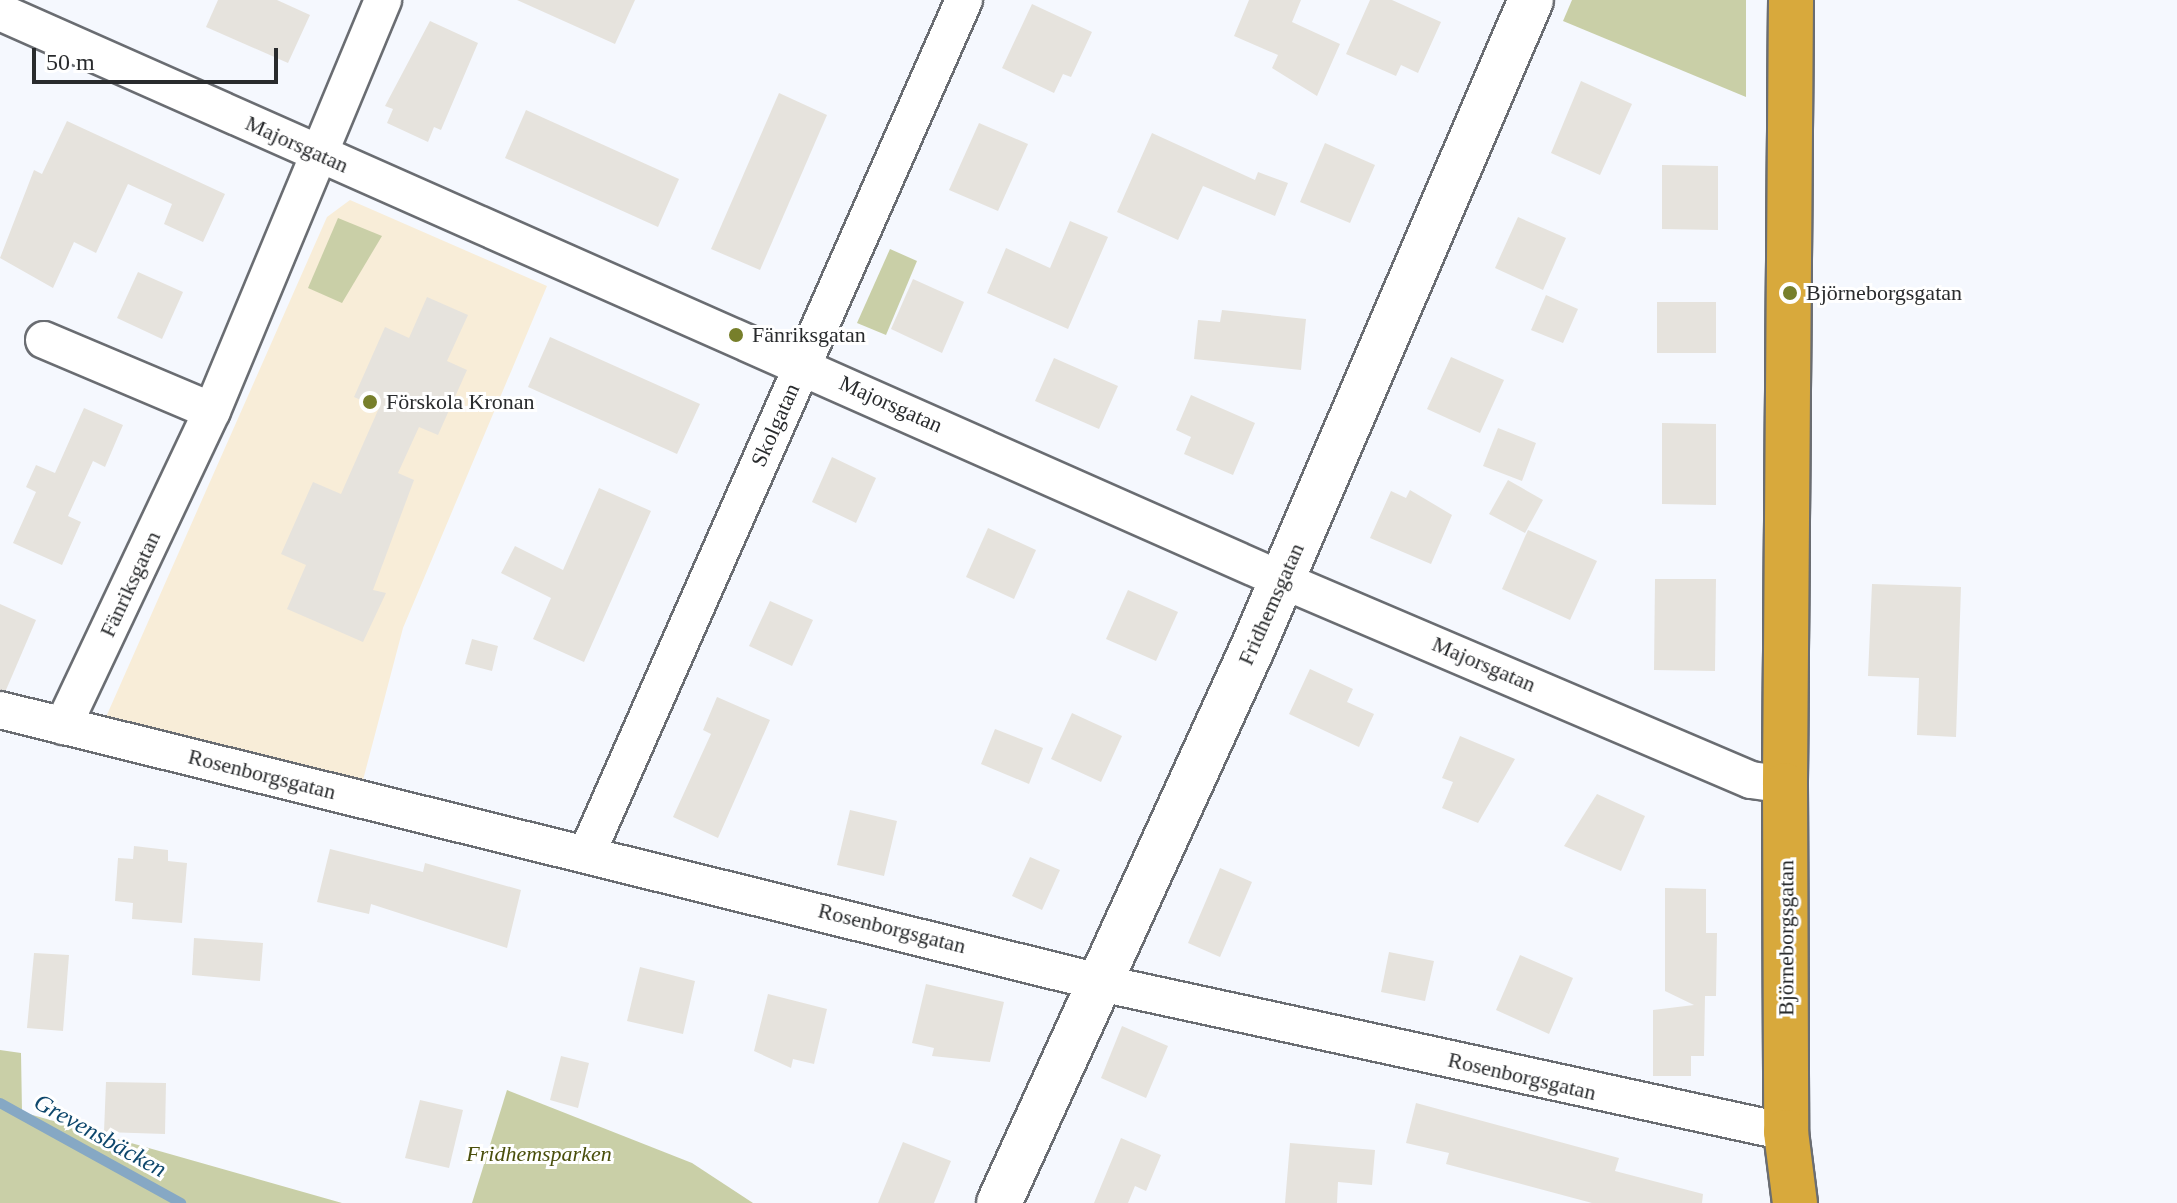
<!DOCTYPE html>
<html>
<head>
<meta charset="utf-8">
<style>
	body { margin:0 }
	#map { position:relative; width:2177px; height:1203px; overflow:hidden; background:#f5f8fe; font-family:Georgia,serif }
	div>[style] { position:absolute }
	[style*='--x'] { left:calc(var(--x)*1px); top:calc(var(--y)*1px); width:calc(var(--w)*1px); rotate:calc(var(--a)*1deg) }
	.education>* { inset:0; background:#f8edd8 }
	.green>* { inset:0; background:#c9cfa7 }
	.stream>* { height:10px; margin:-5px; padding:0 5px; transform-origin:5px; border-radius:5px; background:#86a8c4 }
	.building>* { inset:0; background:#e6e3dd }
	.roads { filter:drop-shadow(2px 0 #6a6d72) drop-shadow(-2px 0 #6a6d72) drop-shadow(0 2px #6a6d72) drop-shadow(0 -2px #6a6d72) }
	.street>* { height:36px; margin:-18px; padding:0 18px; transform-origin:18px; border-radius:18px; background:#fff }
	.secondary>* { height:44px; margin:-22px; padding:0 22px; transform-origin:22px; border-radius:22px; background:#fff }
	.highway>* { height:44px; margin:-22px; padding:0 22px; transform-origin:22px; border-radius:22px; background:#d8a93c }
	.dots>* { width:22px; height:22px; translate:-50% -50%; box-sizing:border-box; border:4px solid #fff; border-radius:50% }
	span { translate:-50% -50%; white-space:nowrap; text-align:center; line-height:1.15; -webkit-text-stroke:6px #fff; paint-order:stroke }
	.street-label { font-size:22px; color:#292b2d }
	.poi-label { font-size:22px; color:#292b2d }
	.left { translate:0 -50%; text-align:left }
	.park-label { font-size:22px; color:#4a4f0c; font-style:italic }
	.water-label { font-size:24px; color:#0e476c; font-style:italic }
	.scale { position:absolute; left:32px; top:48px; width:246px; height:36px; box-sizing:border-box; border:4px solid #292b2d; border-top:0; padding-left:10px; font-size:24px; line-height:28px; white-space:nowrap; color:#292b2d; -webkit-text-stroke:6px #fff; paint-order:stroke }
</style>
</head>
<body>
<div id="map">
	<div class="education">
		<div style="clip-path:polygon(350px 200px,547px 286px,403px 628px,363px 780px,106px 717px,327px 217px)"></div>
	</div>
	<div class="green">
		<div style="clip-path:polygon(1572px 0,1746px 0,1746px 97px,1563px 21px)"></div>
		<div style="clip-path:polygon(338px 218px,382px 236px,342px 303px,308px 288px)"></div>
		<div style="clip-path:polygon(890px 249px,917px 261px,886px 335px,857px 323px)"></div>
		<div style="clip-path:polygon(0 1050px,21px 1053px,22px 1112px,342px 1203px,0 1203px)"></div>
		<div style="clip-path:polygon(507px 1090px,692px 1163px,753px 1203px,472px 1203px)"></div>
	</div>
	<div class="stream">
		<div style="--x:0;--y:1103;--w:207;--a:28.9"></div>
	</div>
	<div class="building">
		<div style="clip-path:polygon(218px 0,277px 0,310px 15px,288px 63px,206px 27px)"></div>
		<div style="clip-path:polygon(517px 0,635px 0,615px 44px)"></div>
		<div style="clip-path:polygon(1249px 0,1301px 0,1292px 22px,1340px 44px,1317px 96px,1272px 68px,1278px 55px,1234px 36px)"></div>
		<div style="clip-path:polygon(1370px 0,1392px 0,1441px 22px,1418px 73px,1401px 65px,1396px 76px,1346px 54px)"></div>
		<div style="clip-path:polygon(1032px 4px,1092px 32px,1071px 77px,1063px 74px,1054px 93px,1002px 68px)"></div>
		<div style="clip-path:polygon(430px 21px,478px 43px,441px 130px,434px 127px,428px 142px,387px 123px,393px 109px,385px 106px)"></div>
		<div style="clip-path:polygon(1581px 81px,1632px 104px,1600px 175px,1551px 153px)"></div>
		<div style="clip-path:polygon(779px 93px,827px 115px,760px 270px,711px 249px)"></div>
		<div style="clip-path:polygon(526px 110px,679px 179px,658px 227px,505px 158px)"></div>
		<div style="clip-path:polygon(67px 121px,225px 194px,203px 242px,164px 224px,172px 204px,128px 184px,96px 253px,74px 242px,53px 288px,0 258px,34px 170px,42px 174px)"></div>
		<div style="clip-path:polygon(979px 123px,1028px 144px,998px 211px,949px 190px)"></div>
		<div style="clip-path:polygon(1152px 133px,1255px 180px,1258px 172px,1288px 183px,1275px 216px,1203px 186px,1178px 240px,1117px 212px)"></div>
		<div style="clip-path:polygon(1325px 143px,1375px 165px,1350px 223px,1300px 202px)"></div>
		<div style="clip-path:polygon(1662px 165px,1718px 166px,1718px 230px,1662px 229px)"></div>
		<div style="clip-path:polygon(1518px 217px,1566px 238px,1543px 290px,1495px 268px)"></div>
		<div style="clip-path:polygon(1070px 221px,1108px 237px,1068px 329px,987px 293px,1006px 248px,1050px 268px)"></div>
		<div style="clip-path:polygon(138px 272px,183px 292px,162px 339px,117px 318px)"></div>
		<div style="clip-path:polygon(913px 279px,964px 302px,942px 353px,891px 329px)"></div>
		<div style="clip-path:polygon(1546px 295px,1578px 309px,1563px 343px,1531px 330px)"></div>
		<div style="clip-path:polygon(427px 297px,468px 315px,447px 361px,467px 370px,438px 435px,419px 427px,398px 473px,414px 480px,373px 590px,386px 593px,363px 642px,287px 609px,306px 565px,281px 554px,313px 482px,341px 494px,379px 408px,354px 397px,385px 327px,409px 338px)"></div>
		<div style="clip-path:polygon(1657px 302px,1716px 302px,1716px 353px,1657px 353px)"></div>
		<div style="clip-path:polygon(1222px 310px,1306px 319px,1301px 370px,1194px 359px,1198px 320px,1220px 322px)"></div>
		<div style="clip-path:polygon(550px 337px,700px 404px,677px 454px,528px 387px)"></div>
		<div style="clip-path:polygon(1451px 357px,1504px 380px,1480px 433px,1427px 409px)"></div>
		<div style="clip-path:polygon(1054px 358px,1118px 386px,1099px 429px,1035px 401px)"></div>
		<div style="clip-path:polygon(1191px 395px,1255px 423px,1233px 475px,1184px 454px,1191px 437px,1176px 430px)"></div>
		<div style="clip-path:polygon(84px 408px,123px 425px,105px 467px,93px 461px,68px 516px,81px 522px,62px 565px,13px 543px,36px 492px,26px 487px,36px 465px,55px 473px)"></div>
		<div style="clip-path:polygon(1662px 423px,1716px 424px,1716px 505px,1662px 504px)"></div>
		<div style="clip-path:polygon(1498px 428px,1536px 443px,1522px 481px,1483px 466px)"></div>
		<div style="clip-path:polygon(832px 457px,876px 478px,856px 523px,812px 502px)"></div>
		<div style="clip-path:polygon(1508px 480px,1543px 500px,1525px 533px,1489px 514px)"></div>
		<div style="clip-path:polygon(599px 488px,651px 511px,584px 662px,533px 639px,551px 598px,501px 573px,515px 546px,563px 570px)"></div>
		<div style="clip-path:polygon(1410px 490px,1452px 515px,1431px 564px,1370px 538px,1391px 491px,1406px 498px)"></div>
		<div style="clip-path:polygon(988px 528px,1036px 550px,1014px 599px,966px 577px)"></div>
		<div style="clip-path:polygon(1528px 530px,1597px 561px,1570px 620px,1502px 589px)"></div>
		<div style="clip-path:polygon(1655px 579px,1716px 579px,1715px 671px,1654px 670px)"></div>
		<div style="clip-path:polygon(1872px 584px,1961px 587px,1956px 737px,1917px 735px,1919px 678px,1868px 676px)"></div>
		<div style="clip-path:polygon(1128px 590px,1178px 612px,1156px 661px,1106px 639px)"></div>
		<div style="clip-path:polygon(770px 601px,813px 620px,792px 666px,749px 646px)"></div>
		<div style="clip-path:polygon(0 604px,36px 620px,6px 690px,0 690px)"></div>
		<div style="clip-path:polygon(472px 639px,498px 646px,492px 671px,465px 664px)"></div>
		<div style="clip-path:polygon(1310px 669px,1353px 689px,1347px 702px,1374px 714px,1359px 747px,1289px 714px)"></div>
		<div style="clip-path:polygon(717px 697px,770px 720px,718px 838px,673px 817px,711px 734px,703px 730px)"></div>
		<div style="clip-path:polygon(1072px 713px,1122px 736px,1101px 782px,1051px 759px)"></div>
		<div style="clip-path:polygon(995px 729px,1043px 748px,1029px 784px,981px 764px)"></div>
		<div style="clip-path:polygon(1460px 736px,1515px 759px,1478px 823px,1442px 808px,1453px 782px,1442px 778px)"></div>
		<div style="clip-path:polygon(1597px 794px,1645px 816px,1621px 871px,1564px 846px)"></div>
		<div style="clip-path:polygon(850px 810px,897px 821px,884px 876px,837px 865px)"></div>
		<div style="clip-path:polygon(134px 846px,168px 850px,168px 861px,187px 863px,182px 923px,132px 919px,133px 903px,115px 901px,118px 858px,133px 859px)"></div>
		<div style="clip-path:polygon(330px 849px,423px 872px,425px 863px,521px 890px,507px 948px,371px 904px,369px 914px,317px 902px)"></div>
		<div style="clip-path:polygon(1030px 857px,1060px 870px,1042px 910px,1012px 896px)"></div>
		<div style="clip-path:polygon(1220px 868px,1252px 882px,1220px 957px,1188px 943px)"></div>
		<div style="clip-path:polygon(1665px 888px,1706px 889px,1706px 933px,1717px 933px,1716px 996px,1705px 996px,1704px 1056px,1691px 1056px,1691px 1076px,1653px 1076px,1653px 1010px,1694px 1005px,1665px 991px)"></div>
		<div style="clip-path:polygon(194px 938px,263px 943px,260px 981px,192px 975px)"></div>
		<div style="clip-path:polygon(1389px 952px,1434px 961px,1425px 1001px,1381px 992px)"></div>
		<div style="clip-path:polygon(34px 953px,69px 955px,63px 1031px,27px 1028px)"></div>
		<div style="clip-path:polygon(1520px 955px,1573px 978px,1549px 1034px,1496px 1010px)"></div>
		<div style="clip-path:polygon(640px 967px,695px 981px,683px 1034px,627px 1021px)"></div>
		<div style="clip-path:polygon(926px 984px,1004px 1002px,990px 1062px,932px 1056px,934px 1048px,912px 1043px)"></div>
		<div style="clip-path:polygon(768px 994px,827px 1009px,814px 1064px,793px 1059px,791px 1068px,754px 1051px)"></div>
		<div style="clip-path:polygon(1122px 1026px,1168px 1046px,1146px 1098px,1101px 1078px)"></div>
		<div style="clip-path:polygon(561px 1056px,589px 1063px,578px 1108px,550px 1100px)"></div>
		<div style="clip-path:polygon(106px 1082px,166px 1083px,165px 1134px,104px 1132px)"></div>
		<div style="clip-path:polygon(420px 1100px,463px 1110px,449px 1168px,405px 1158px)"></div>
		<div style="clip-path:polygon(1416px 1103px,1619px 1158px,1615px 1171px,1703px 1194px,1702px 1203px,1592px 1203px,1446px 1164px,1449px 1153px,1406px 1143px)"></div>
		<div style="clip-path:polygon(1121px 1138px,1161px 1155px,1146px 1191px,1135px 1186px,1128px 1203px,1094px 1203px)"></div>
		<div style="clip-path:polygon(903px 1142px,951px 1161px,934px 1203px,878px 1203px)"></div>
		<div style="clip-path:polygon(1290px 1143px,1375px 1150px,1372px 1185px,1338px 1182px,1337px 1203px,1285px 1203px)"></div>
	</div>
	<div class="roads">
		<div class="street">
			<div style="--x:0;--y:12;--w:1402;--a:23.9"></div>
			<div style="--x:1282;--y:580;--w:510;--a:23.1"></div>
			<div style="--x:1751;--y:780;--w:34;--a:8"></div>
			<div style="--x:44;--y:340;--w:182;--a:22.9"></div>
			<div style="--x:0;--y:710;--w:1153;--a:13.9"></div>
			<div style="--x:1119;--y:987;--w:683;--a:12.26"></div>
			<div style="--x:63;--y:726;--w:348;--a:-64.7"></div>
			<div style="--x:212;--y:411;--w:445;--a:-67.4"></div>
			<div style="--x:588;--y:851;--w:930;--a:-66.16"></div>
		</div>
		<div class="secondary">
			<div style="--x:999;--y:1203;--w:611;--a:-65.45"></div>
			<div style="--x:1253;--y:647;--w:704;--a:-66.75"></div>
		</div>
		<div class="highway">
			<div style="--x:1791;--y:0;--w:785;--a:90.44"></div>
			<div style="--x:1785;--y:785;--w:347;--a:89.8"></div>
			<div style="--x:1786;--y:1132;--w:72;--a:82.8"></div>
		</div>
	</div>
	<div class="dots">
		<div style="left:1790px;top:293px;background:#777f2b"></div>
		<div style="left:736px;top:335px;background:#777f2b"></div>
		<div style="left:370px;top:402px;background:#777f2b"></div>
	</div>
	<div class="street-label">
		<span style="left:297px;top:144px;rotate:24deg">Majorsgatan</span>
		<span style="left:891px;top:404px;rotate:24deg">Majorsgatan</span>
		<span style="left:775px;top:425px;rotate:-66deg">Skolgatan</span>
		<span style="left:130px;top:584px;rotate:-65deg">Fänriksgatan</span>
		<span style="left:1271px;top:604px;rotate:-66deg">Fridhemsgatan</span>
		<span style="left:1484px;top:664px;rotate:23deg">Majorsgatan</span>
		<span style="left:262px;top:774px;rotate:14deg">Rosenborgsgatan</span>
		<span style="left:892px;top:928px;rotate:14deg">Rosenborgsgatan</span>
		<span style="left:1786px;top:938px;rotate:-90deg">Björneborgsgatan</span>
		<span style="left:1522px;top:1076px;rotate:13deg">Rosenborgsgatan</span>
	</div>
	<div class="poi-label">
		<span class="left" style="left:1806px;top:293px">Björneborgsgatan</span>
		<span class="left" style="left:752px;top:335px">Fänriksgatan</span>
		<span class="left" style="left:386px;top:402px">Förskola Kronan</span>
	</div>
	<div class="park-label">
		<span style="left:539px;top:1154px">Fridhemsparken</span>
	</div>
	<div class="water-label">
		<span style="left:100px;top:1136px;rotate:29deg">Grevensbäcken</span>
	</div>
	<div class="scale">50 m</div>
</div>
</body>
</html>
